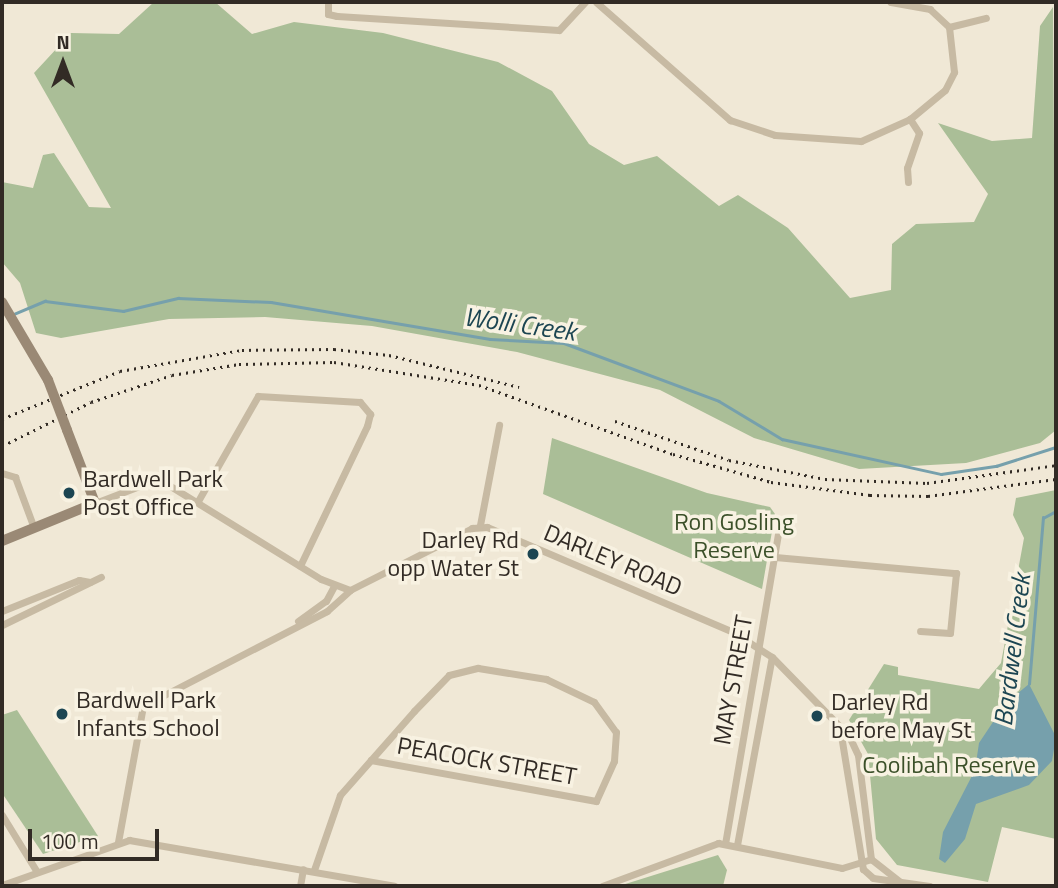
<!DOCTYPE html>
<html>
<head>
<meta charset="utf-8">
<style>
	body { margin:0 }
	#map { position:relative; width:1058px; height:888px; overflow:hidden; background:#f0e8d6; font-family:"Titillium Web",sans-serif }
	div>[style] { position:absolute }
	[style*='--x'] { left:calc(var(--x)*1px); top:calc(var(--y)*1px); width:calc(var(--w)*1px); rotate:calc(var(--a)*1deg) }
	.green>* { inset:0; background:#aabe97 }
	.water>* { inset:0; background:#76a0ac }
	.stream>* { height:2.5px; margin:-1.25px; padding:0 1.25px; transform-origin:1.25px; border-radius:1.25px; background:#76a0ac }
	.minor>* { height:7px; margin:-3.5px; padding:0 3.5px; transform-origin:3.5px; border-radius:3.5px; background:#c7baa3 }
	.secondary>* { height:10px; margin:-5px; padding:0 5px; transform-origin:5px; border-radius:5px; background:#9a8975 }
	.rail>* { height:2.5px; margin-top:-1.25px; transform-origin:0; background:repeating-linear-gradient(90deg,#322b25 0 2px,transparent 0 7px) }
	.secondary-bridge>* { height:10px; margin:-5px; padding:0 5px; transform-origin:5px; border-radius:5px; background:#9a8975 }
	.dots>* { width:19px; height:19px; translate:-50% -50%; box-sizing:border-box; border:4px solid #f8f2e2; border-radius:50% }
	span { translate:-50% -50%; white-space:nowrap; text-align:center; line-height:1.15; -webkit-text-stroke:7px #f8f2e2; paint-order:stroke }
	.poi-label { font-size:24px; color:#322b25 }
	.left { translate:0 -50%; text-align:left }
	.right { translate:-100% -50%; text-align:right }
	.park-label { font-size:24px; color:#3b5029 }
	.street-label { font-size:24px; color:#322b25 }
	.water-label { font-size:26px; color:#1c4552; font-style:italic }
	.frame { position:absolute; inset:0; border:4px solid #322b25; pointer-events:none }
	.north { position:absolute; left:28px; top:28px; width:70px; height:70px; -webkit-text-stroke:5px #f8f2e2; paint-order:stroke; rotate:0deg; font-size:19px; font-weight:700; line-height:28px; text-align:center; color:#322b25 }
	.north::after { content:''; display:block; margin:auto; width:24px; height:32px; background:#322b25; clip-path:polygon(50% 0,100% 100%,50% 72%,0 100%) }
	.scale { position:absolute; left:28px; top:829px; width:131px; height:32px; box-sizing:border-box; border:4px solid #322b25; border-top:0; padding-left:9px; font-size:21px; line-height:24px; white-space:nowrap; color:#322b25; -webkit-text-stroke:5px #f8f2e2; paint-order:stroke }
</style>
</head>
<body>
<div id="map">
	<div class="green">
		<div style="clip-path:polygon(154px 2px,215px 2px,252px 34px,294px 22px,383px 33px,498px 62px,552px 91px,589px 144px,624px 165px,657px 156px,719px 206px,738px 195px,788px 228px,850px 298px,891px 290px,892px 244px,916px 224px,974px 222px,988px 194px,938px 123px,992px 141px,1032px 138px,1040px 26px,1053px 7px,1056px 430px,1040px 443px,966px 463px,859px 469px,754px 438px,660px 390px,517px 352px,372px 326px,265px 317px,169px 319px,61px 338px,36px 333px,20px 283px,2px 262px,2px 182px,33px 188px,43px 155px,54px 153px,89px 207px,111px 208px,34px 73px,71px 33px,119px 34px)"></div>
		<div style="clip-path:polygon(552px 438px,707px 493px,770px 507px,775px 514px,762px 589px,543px 494px)"></div>
		<div style="clip-path:polygon(1056px 490px,1056px 839px,1002px 827px,988px 882px,897px 865px,876px 839px,868px 754px,849px 720px,884px 664px,898px 667px,898px 675px,979px 689px,984px 683px,1001px 663px,1024px 538px,1013px 515px,1016px 498px)"></div>
		<div style="clip-path:polygon(17px 710px,98px 836px,43px 854px,2px 793px,2px 715px)"></div>
		<div style="clip-path:polygon(718px 855px,727px 870px,723px 886px,619px 886px)"></div>
	</div>
	<div class="water">
		<div style="clip-path:polygon(1029px 684px,1056px 737px,1052px 761px,1029px 785px,976px 804px,965px 839px,945px 863px,939px 859px,943px 832px,975px 770px,979px 743px,1005px 704px)"></div>
	</div>
	<div class="stream">
		<div style="--x:14;--y:314;--w:34;--a:-23"></div>
		<div style="--x:45;--y:301;--w:79;--a:7.3"></div>
		<div style="--x:123;--y:311;--w:57;--a:-13.3"></div>
		<div style="--x:178;--y:298;--w:93;--a:2.5"></div>
		<div style="--x:271;--y:302;--w:222;--a:9.6"></div>
		<div style="--x:490;--y:339;--w:74;--a:3.1"></div>
		<div style="--x:564;--y:343;--w:165;--a:20.5"></div>
		<div style="--x:719;--y:401;--w:74;--a:31.1"></div>
		<div style="--x:782;--y:439;--w:163;--a:12.4"></div>
		<div style="--x:941;--y:474;--w:56;--a:-8.3"></div>
		<div style="--x:996;--y:466;--w:63;--a:-17.6"></div>
		<div style="--x:1029;--y:684;--w:167;--a:-85.2"></div>
		<div style="--x:1043;--y:518;--w:15;--a:-28"></div>
	</div>
	<div class="minor">
		<div style="--x:328;--y:2;--w:12;--a:90"></div>
		<div style="--x:328;--y:14;--w:9;--a:13"></div>
		<div style="--x:337;--y:16;--w:222;--a:3.6"></div>
		<div style="--x:559;--y:30;--w:38;--a:-47"></div>
		<div style="--x:596;--y:2;--w:179;--a:41.4"></div>
		<div style="--x:730;--y:120;--w:47;--a:18.4"></div>
		<div style="--x:775;--y:135;--w:86;--a:4"></div>
		<div style="--x:861;--y:141;--w:54;--a:-24.2"></div>
		<div style="--x:910;--y:119;--w:45;--a:-39.6"></div>
		<div style="--x:945;--y:90;--w:20;--a:-63"></div>
		<div style="--x:954;--y:72;--w:45;--a:-96.3"></div>
		<div style="--x:949;--y:27;--w:26;--a:-137"></div>
		<div style="--x:930;--y:9;--w:40;--a:-170"></div>
		<div style="--x:949;--y:27;--w:38;--a:-14"></div>
		<div style="--x:908;--y:182;--w:14;--a:-94"></div>
		<div style="--x:907;--y:168;--w:37;--a:-71"></div>
		<div style="--x:919;--y:133;--w:17;--a:-123"></div>
		<div style="--x:2;--y:473;--w:14;--a:17"></div>
		<div style="--x:15;--y:477;--w:54;--a:69.6"></div>
		<div style="--x:198;--y:501;--w:121;--a:-60.3"></div>
		<div style="--x:258;--y:396;--w:102;--a:3.4"></div>
		<div style="--x:360;--y:402;--w:16;--a:50"></div>
		<div style="--x:370;--y:414;--w:12;--a:104"></div>
		<div style="--x:367;--y:426;--w:155;--a:115.6"></div>
		<div style="--x:95;--y:503;--w:56;--a:-21"></div>
		<div style="--x:147;--y:483;--w:20;--a:3"></div>
		<div style="--x:167;--y:484;--w:181;--a:31.7"></div>
		<div style="--x:321;--y:579;--w:31;--a:21"></div>
		<div style="--x:350;--y:590;--w:137;--a:-26.9"></div>
		<div style="--x:472;--y:528;--w:15;--a:-4"></div>
		<div style="--x:487;--y:527;--w:267;--a:23.1"></div>
		<div style="--x:733;--y:632;--w:46;--a:32.7"></div>
		<div style="--x:772;--y:657;--w:110;--a:45.7"></div>
		<div style="--x:849;--y:736;--w:21;--a:65"></div>
		<div style="--x:858;--y:755;--w:105;--a:82.9"></div>
		<div style="--x:871;--y:859;--w:36;--a:38"></div>
		<div style="--x:480;--y:525;--w:102;--a:-79.2"></div>
		<div style="--x:775;--y:557;--w:182;--a:5.1"></div>
		<div style="--x:956;--y:573;--w:60;--a:95.7"></div>
		<div style="--x:950;--y:633;--w:30;--a:-176"></div>
		<div style="--x:2;--y:611;--w:83;--a:-21.9"></div>
		<div style="--x:79;--y:580;--w:11;--a:10"></div>
		<div style="--x:298;--y:621;--w:34;--a:-36"></div>
		<div style="--x:326;--y:601;--w:17;--a:-62"></div>
		<div style="--x:2;--y:625;--w:110;--a:-25.9"></div>
		<div style="--x:840;--y:729;--w:142;--a:80.7"></div>
		<div style="--x:863;--y:869;--w:13;--a:42"></div>
		<div style="--x:873;--y:878;--w:57;--a:8.1"></div>
		<div style="--x:2;--y:815;--w:67;--a:58.4"></div>
		<div style="--x:118;--y:842;--w:138;--a:-79.6"></div>
		<div style="--x:143;--y:706;--w:207;--a:-27.3"></div>
		<div style="--x:327;--y:611;--w:31;--a:-42"></div>
		<div style="--x:725;--y:844;--w:326;--a:-80.3"></div>
		<div style="--x:737;--y:845;--w:191;--a:-79.5"></div>
		<div style="--x:314;--y:870;--w:79;--a:-70.9"></div>
		<div style="--x:340;--y:795;--w:112;--a:-48.6"></div>
		<div style="--x:414;--y:711;--w:50;--a:-45.8"></div>
		<div style="--x:449;--y:675;--w:30;--a:-14"></div>
		<div style="--x:478;--y:668;--w:69;--a:9.2"></div>
		<div style="--x:546;--y:679;--w:53;--a:25.6"></div>
		<div style="--x:594;--y:702;--w:37;--a:54"></div>
		<div style="--x:616;--y:732;--w:29;--a:94"></div>
		<div style="--x:614;--y:761;--w:44;--a:114.2"></div>
		<div style="--x:596;--y:801;--w:229;--a:-169.7"></div>
		<div style="--x:2;--y:885;--w:135;--a:-19.5"></div>
		<div style="--x:129;--y:840;--w:269;--a:9.8"></div>
		<div style="--x:300;--y:886;--w:17;--a:-80"></div>
		<div style="--x:602;--y:886;--w:124;--a:-20.3"></div>
		<div style="--x:718;--y:843;--w:126;--a:11.4"></div>
		<div style="--x:842;--y:868;--w:30;--a:-17"></div>
	</div>
	<div class="secondary">
		<div style="--x:2;--y:302;--w:91;--a:59.5"></div>
		<div style="--x:2;--y:541;--w:100;--a:-22.2"></div>
		<div style="--x:95;--y:503;--w:78;--a:-111"></div>
	</div>
	<div class="rail">
		<div style="--x:2;--y:419;--w:127;--a:-22.1"></div>
		<div style="--x:120;--y:371;--w:124;--a:-9.8"></div>
		<div style="--x:242;--y:350;--w:92;--a:-0.6"></div>
		<div style="--x:334;--y:349;--w:55;--a:6.2"></div>
		<div style="--x:389;--y:355;--w:134;--a:13.8"></div>
		<div style="--x:615;--y:421;--w:120;--a:18.9"></div>
		<div style="--x:729;--y:460;--w:98;--a:11.2"></div>
		<div style="--x:825;--y:479;--w:102;--a:2.2"></div>
		<div style="--x:927;--y:483;--w:130;--a:-7.9"></div>
		<div style="--x:2;--y:446;--w:99;--a:-26.3"></div>
		<div style="--x:91;--y:402;--w:85;--a:-18.4"></div>
		<div style="--x:172;--y:375;--w:68;--a:-9.3"></div>
		<div style="--x:239;--y:364;--w:95;--a:-1.2"></div>
		<div style="--x:334;--y:362;--w:147;--a:9"></div>
		<div style="--x:479;--y:385;--w:206;--a:19.6"></div>
		<div style="--x:673;--y:454;--w:102;--a:15.9"></div>
		<div style="--x:771;--y:482;--w:100;--a:7.5"></div>
		<div style="--x:870;--y:495;--w:58;--a:1"></div>
		<div style="--x:928;--y:496;--w:129;--a:-7.6"></div>
	</div>
	<div class="secondary-bridge">
		<div style="--x:48;--y:380;--w:53;--a:69.2"></div>
	</div>
	<div class="dots">
		<div style="left:69px;top:493px;background:#1c4552"></div>
		<div style="left:533px;top:554px;background:#1c4552"></div>
		<div style="left:62px;top:714px;background:#1c4552"></div>
		<div style="left:817px;top:716px;background:#1c4552"></div>
	</div>
	<div class="poi-label">
		<span class="left" style="left:83px;top:493px">Bardwell Park<br>Post Office</span>
		<span class="right" style="left:519px;top:554px">Darley Rd<br>opp Water St</span>
		<span class="left" style="left:76px;top:714px">Bardwell Park<br>Infants School</span>
		<span class="left" style="left:831px;top:716px">Darley Rd<br>before May St</span>
	</div>
	<div class="park-label">
		<span style="left:734px;top:536px">Ron Gosling<br>Reserve</span>
		<span style="left:949px;top:765px">Coolibah Reserve</span>
	</div>
	<div class="street-label">
		<span style="left:613px;top:560px;rotate:23deg">DARLEY ROAD</span>
		<span style="left:733px;top:680px;rotate:-80deg">MAY STREET</span>
		<span style="left:487px;top:761px;rotate:10deg">PEACOCK STREET</span>
	</div>
	<div class="water-label">
		<span style="left:520px;top:324px;rotate:8deg">Wolli Creek</span>
		<span style="left:1012px;top:650px;rotate:-83deg">Bardwell Creek</span>
	</div>
	<div class="frame"></div>
	<div class="north">N</div>
	<div class="scale">100 m</div>
</div>
</body>
</html>
